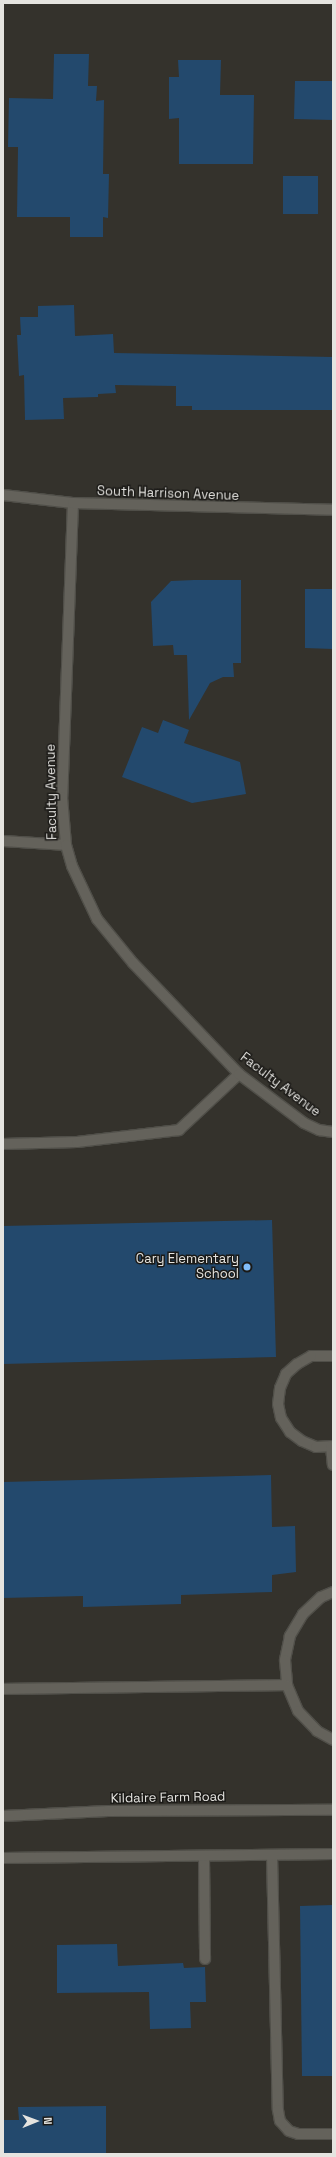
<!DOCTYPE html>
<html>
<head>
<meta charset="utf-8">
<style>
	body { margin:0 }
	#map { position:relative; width:336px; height:2157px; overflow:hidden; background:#34322c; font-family:"Space Grotesk",sans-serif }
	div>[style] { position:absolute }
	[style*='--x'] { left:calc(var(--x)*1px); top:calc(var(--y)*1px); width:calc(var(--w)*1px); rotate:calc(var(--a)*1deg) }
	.building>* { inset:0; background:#23496d }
	.roads { filter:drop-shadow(1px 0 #504f49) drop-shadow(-1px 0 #504f49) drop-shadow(0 1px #504f49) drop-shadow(0 -1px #504f49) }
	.service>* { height:10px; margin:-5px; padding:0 5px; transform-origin:5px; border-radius:5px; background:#64625b }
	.minor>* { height:10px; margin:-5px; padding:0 5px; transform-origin:5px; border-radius:5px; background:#64625b }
	.tertiary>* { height:10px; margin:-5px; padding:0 5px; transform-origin:5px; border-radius:5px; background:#64625b }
	.secondary>* { height:10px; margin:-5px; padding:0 5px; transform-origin:5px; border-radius:5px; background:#64625b }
	.dots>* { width:11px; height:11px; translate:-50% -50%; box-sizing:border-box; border:2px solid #1b1a17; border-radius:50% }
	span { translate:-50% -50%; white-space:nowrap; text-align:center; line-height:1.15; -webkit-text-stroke:3px #1b1a17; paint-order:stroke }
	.street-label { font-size:13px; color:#e5e4e0 }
	.poi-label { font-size:13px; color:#e5e4e0 }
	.right { translate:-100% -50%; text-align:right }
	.frame { position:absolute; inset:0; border:4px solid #e5e4e0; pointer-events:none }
	.north { position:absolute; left:16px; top:2101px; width:40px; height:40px; -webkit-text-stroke:3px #1b1a17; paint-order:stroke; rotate:89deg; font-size:11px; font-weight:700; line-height:16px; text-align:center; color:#e5e4e0 }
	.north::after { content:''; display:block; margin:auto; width:14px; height:18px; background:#e5e4e0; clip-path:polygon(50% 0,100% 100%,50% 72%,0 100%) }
</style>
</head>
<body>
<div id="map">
	<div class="building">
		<div style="clip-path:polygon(54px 54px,89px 54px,88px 86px,97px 86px,96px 101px,104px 100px,103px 174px,109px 174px,108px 218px,103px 217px,103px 237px,70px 237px,70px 217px,17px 217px,18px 147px,8px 147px,9px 98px,53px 99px)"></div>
		<div style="clip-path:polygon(178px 60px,221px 60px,220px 95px,254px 95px,253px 164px,179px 164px,179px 118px,169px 119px,169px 77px,179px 77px)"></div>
		<div style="clip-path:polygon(295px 81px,333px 81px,333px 120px,294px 119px)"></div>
		<div style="clip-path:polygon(283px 176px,318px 176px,318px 214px,283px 214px)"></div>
		<div style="clip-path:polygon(74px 305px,75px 336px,113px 334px,114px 353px,333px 357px,333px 410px,192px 410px,192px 406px,176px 406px,176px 386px,115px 385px,116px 393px,98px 394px,98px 397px,63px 398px,64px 419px,25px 420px,24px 375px,19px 376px,17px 335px,21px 335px,20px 317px,38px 317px,38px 306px)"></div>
		<div style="clip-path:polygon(194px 580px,241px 580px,241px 663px,233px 663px,234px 677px,223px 677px,210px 683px,189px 720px,187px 655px,174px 655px,173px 645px,153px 646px,151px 602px,171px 581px)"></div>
		<div style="clip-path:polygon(305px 589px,333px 589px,333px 649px,305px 648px)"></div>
		<div style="clip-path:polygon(163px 720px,189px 730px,184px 743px,240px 762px,246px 794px,192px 803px,122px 777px,142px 727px,158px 733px)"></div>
		<div style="clip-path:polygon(272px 1220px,276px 1357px,3px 1364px,3px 1226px)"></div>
		<div style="clip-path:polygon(271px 1475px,272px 1527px,295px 1526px,296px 1572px,272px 1575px,272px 1592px,181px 1595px,181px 1604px,83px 1607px,83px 1596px,3px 1598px,3px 1482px)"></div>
		<div style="clip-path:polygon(333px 1905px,333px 2076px,302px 2076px,300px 1906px)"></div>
		<div style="clip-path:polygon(117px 1944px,118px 1966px,183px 1963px,184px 1968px,205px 1967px,206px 2002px,190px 2002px,191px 2028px,150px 2029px,149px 1992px,57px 1993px,57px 1945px)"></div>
		<div style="clip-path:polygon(106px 2106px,106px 2154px,3px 2154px,3px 2120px,19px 2120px,18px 2107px)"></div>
	</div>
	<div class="roads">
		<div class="service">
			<div style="--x:3;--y:841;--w:63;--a:3.6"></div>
			<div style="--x:3;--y:1144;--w:74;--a:-1.5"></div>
			<div style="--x:77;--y:1142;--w:103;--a:-6.7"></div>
			<div style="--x:179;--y:1130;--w:82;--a:-43"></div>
			<div style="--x:333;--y:1356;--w:22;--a:180"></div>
			<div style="--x:311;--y:1356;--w:16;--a:150"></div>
			<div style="--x:297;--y:1364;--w:15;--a:138"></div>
			<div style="--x:286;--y:1374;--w:15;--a:113"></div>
			<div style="--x:280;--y:1388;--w:16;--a:97"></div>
			<div style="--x:278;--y:1404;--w:14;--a:78"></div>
			<div style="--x:281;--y:1418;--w:17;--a:57"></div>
			<div style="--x:290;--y:1432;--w:15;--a:37"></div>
			<div style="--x:302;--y:1441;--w:15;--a:23"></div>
			<div style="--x:316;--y:1447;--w:17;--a:-3"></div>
			<div style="--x:331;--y:1447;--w:18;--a:84"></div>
			<div style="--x:333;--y:1592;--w:13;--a:157"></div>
			<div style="--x:321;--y:1597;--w:25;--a:137"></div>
			<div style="--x:303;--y:1614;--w:26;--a:121"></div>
			<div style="--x:290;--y:1636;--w:25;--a:102"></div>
			<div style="--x:285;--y:1660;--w:25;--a:85"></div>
			<div style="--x:287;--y:1685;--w:28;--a:67"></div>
			<div style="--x:298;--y:1711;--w:28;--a:46"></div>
			<div style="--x:317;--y:1731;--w:18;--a:29"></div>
			<div style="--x:3;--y:1689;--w:284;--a:-0.8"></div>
			<div style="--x:272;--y:1855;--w:255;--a:88.7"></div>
			<div style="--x:278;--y:2110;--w:11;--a:80"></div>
			<div style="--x:280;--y:2121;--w:13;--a:48"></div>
			<div style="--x:289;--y:2131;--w:9;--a:18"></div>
			<div style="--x:298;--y:2134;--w:35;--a:0"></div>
			<div style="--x:204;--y:1857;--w:102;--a:89.4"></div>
		</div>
		<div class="minor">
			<div style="--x:73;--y:503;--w:294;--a:92.1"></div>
			<div style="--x:62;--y:797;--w:48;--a:85.2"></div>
			<div style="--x:66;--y:845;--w:22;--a:74"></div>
			<div style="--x:72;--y:866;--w:59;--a:64.7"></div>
			<div style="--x:97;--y:919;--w:57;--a:50.7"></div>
			<div style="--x:133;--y:963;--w:153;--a:46.3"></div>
			<div style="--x:239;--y:1074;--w:81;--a:37"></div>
			<div style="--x:304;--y:1123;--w:17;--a:25"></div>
			<div style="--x:319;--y:1130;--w:14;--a:8"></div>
		</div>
		<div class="tertiary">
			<div style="--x:3;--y:495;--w:70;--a:6.5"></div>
			<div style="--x:73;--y:503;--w:260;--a:1.5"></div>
		</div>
		<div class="secondary">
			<div style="--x:3;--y:1816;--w:105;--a:-2.7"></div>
			<div style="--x:108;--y:1811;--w:225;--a:-0.3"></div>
			<div style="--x:3;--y:1858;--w:330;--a:-0.7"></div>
		</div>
	</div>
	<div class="dots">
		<div style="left:247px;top:1267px;background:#80bdfa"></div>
	</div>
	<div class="street-label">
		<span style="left:168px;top:494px;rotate:2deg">South Harrison Avenue</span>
		<span style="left:52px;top:792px;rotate:-91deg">Faculty Avenue</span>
		<span style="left:280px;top:1085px;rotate:37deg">Faculty Avenue</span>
		<span style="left:168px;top:1798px;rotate:-1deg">Kildaire Farm Road</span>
	</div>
	<div class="poi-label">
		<span class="right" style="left:239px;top:1267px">Cary Elementary<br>School</span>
	</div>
	<div class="frame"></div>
	<div class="north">N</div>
</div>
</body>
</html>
